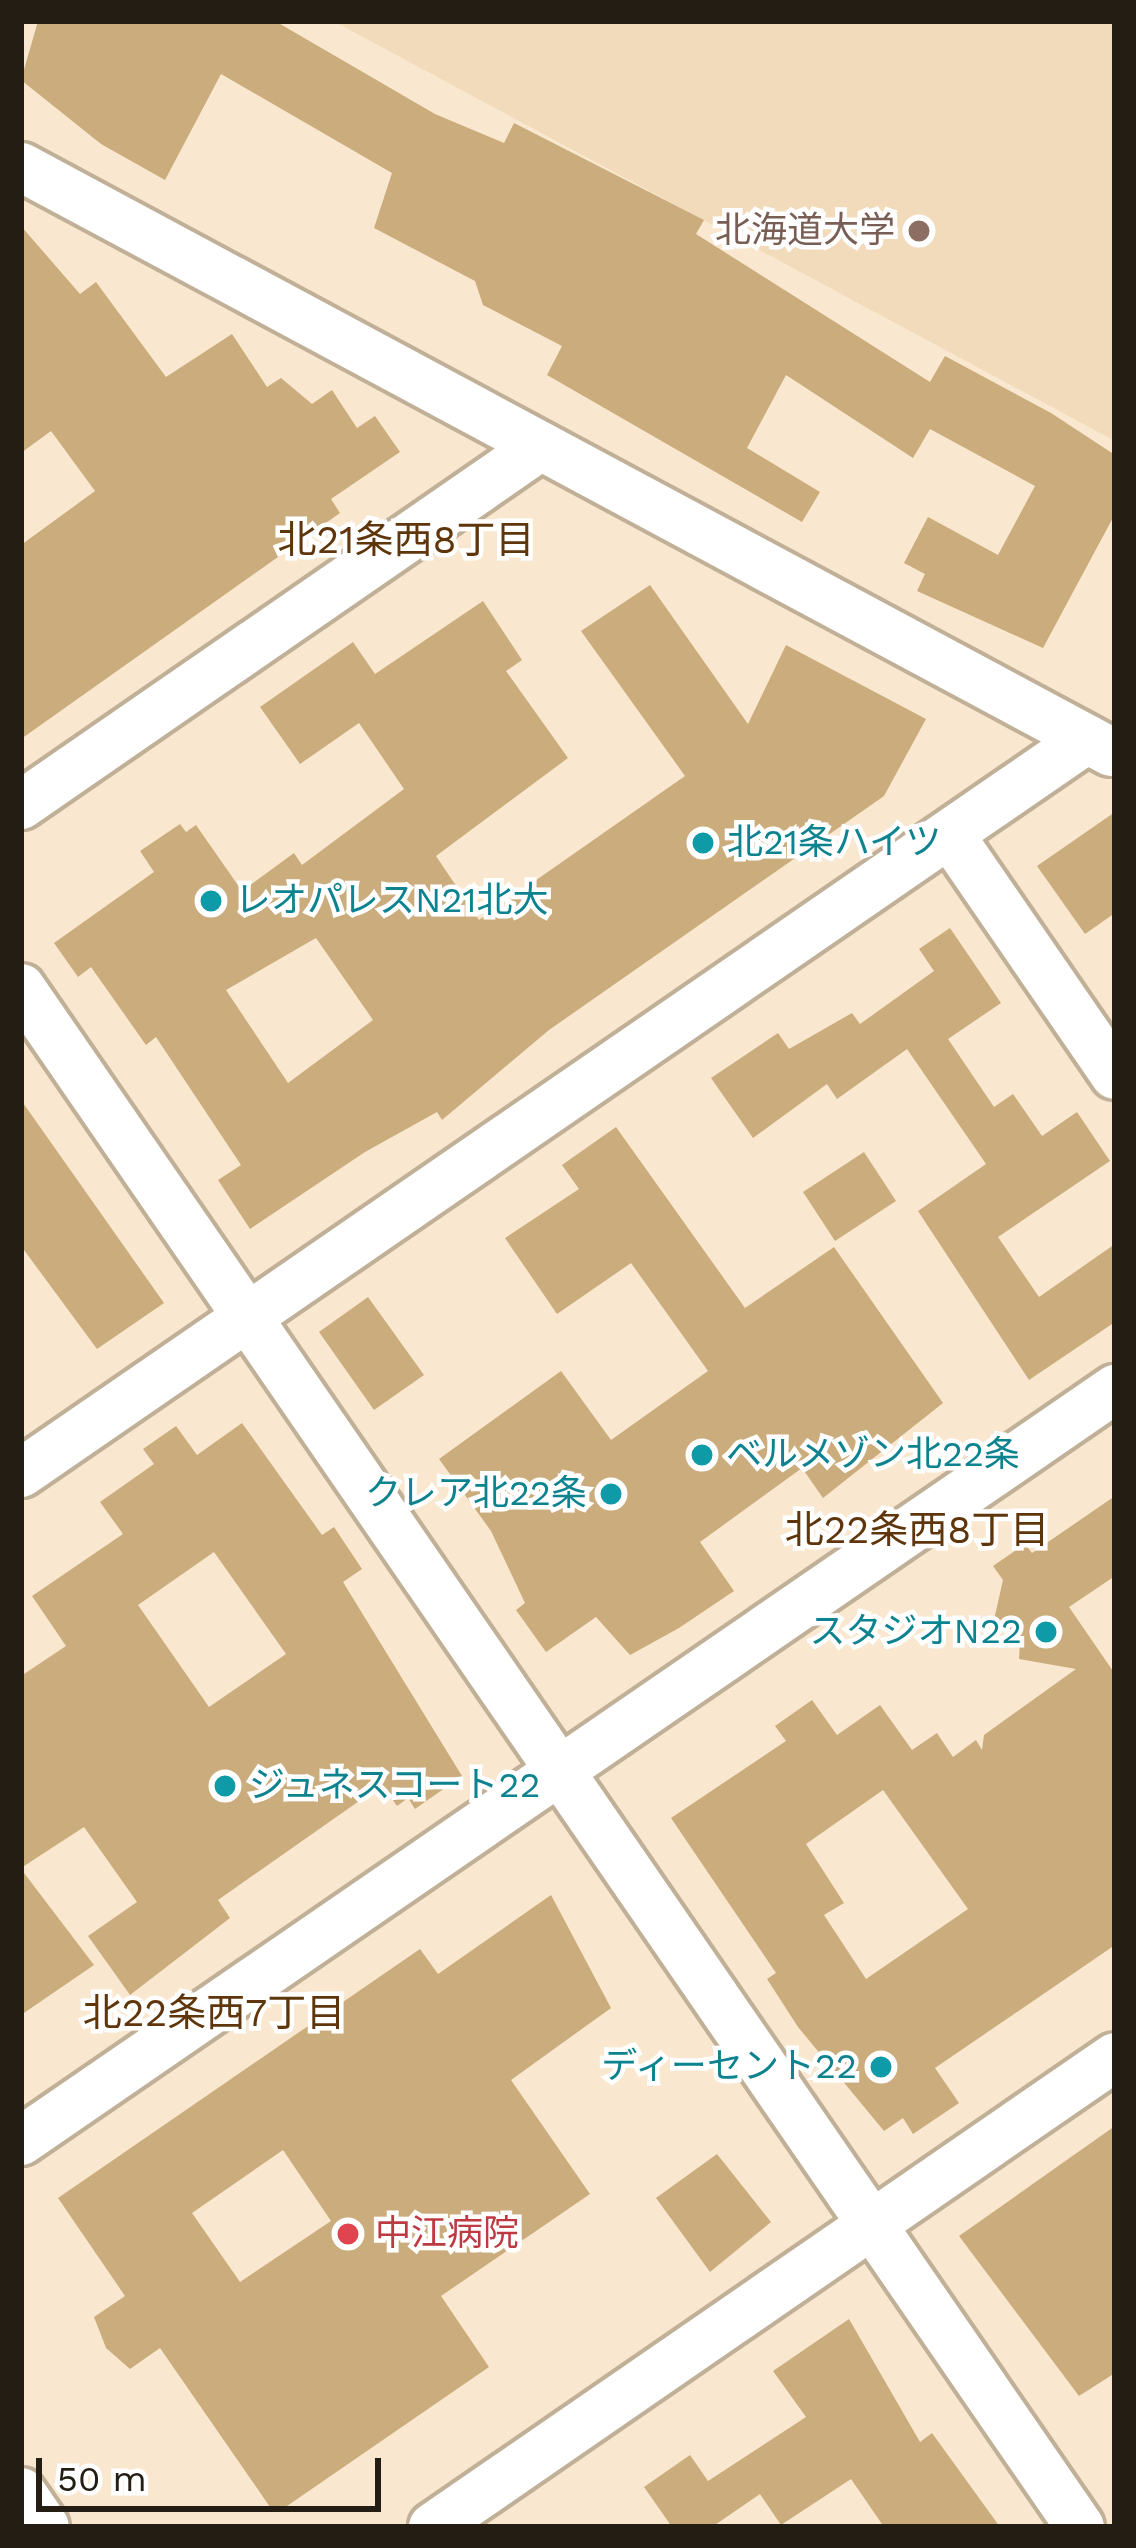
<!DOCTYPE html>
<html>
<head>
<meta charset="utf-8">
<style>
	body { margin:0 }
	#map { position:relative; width:1136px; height:2548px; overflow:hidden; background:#f9e8cf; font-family:"Work Sans","Noto Sans JP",sans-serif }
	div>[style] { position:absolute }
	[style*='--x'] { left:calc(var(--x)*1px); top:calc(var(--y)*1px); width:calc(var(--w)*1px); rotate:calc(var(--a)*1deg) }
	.built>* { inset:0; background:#f1dbbb }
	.building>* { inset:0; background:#cbac7c }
	.roads { filter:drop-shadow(3px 0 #c1b098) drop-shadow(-3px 0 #c1b098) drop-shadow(0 3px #c1b098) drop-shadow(0 -3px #c1b098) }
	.street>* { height:48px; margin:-24px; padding:0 24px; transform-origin:24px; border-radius:24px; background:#fff }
	.dots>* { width:33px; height:33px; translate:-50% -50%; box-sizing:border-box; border:6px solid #fff; border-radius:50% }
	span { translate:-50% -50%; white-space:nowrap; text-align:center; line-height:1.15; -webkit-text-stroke:9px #fff; paint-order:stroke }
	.education-label { font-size:36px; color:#785e54 }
	.right { translate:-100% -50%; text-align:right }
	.culture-label { font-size:36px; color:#0d838f }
	.left { translate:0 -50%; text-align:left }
	.health-label { font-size:36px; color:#be3a42 }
	.neighbourhood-label { font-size:39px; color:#5f360b }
	.frame { position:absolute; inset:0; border:24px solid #231d14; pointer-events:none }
	.scale { position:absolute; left:36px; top:2458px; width:345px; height:54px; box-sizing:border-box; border:6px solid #231d14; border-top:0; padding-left:15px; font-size:36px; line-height:42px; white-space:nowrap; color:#231d14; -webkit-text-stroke:9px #fff; paint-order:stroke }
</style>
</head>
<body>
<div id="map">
	<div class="built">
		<div style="clip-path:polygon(333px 21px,1115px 21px,1115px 441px)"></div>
	</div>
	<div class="building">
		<div style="clip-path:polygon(38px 21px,275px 21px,435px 114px,504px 143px,514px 123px,704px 220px,696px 234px,930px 382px,945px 356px,1051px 413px,1115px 455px,1115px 514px,1043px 648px,917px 591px,925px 574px,904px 563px,928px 517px,998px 555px,1035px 486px,930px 429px,913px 458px,786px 375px,747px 448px,820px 492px,802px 522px,547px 375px,562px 346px,483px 305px,475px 281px,374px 228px,392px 173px,221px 74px,165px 180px,101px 144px,21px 80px)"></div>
		<div style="clip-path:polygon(21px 226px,80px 294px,96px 282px,166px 377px,232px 334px,267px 387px,281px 378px,312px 404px,332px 390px,357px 428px,375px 416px,400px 452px,331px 499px,340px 513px,21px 739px,21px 545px,95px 491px,51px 431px,21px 453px)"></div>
		<div style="clip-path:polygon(evenodd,650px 585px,748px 724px,786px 645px,926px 719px,884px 796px,549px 1030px,442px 1120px,437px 1112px,365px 1152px,250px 1229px,218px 1180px,241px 1165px,156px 1037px,146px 1045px,91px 967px,78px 977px,54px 943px,154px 872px,140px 851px,180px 824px,186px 832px,196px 825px,242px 891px,294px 853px,302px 865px,404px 789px,359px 723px,300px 764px,260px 707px,353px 642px,375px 674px,483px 601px,522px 660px,506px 671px,568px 758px,436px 856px,479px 920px,685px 776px,581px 631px,650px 585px,316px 938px,373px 1020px,288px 1083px,226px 990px,316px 938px)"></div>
		<div style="clip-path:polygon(1115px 812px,1115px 913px,1085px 934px,1037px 866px)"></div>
		<div style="clip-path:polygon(950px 928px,1001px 1003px,948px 1039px,994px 1107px,1013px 1094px,1042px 1136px,1077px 1112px,1110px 1161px,998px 1237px,1039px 1297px,1115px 1244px,1115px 1322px,1029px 1380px,918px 1211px,986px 1164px,907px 1049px,837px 1099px,827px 1084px,753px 1138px,711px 1078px,778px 1033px,789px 1049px,852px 1013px,860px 1024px,934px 971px,919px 949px)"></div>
		<div style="clip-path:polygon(21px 1100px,164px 1303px,97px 1349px,21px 1246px)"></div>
		<div style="clip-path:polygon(616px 1127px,745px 1308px,834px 1247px,943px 1403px,823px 1498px,802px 1468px,700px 1542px,734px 1591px,679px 1628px,630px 1655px,596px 1617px,546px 1652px,516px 1610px,525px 1603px,491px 1531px,439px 1459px,561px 1371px,611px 1440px,708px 1371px,631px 1263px,557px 1314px,505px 1238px,579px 1189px,562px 1165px)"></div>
		<div style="clip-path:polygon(864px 1152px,896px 1201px,835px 1241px,803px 1192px)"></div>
		<div style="clip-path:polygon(368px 1297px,424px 1375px,374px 1410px,319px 1332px)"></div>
		<div style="clip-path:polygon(evenodd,242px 1423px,322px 1535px,334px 1527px,362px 1569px,343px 1582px,462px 1776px,415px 1809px,408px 1798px,397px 1806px,382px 1785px,218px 1900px,230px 1918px,130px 1995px,88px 1936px,137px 1902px,84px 1827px,21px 1868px,21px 1676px,66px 1646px,32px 1596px,123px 1534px,100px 1502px,154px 1464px,143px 1449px,176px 1426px,197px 1455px,242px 1423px,214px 1552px,286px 1654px,209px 1707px,138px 1605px,214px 1552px)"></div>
		<div style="clip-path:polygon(evenodd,1115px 1496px,1115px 1576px,1069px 1607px,1115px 1674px,1115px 1945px,935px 2068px,959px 2103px,913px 2134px,903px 2118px,884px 2131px,798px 2027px,767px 1979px,776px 1973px,671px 1818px,786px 1741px,775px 1726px,812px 1700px,837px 1735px,880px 1705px,912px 1750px,937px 1733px,953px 1757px,976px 1740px,982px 1750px,984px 1735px,1076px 1669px,1019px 1659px,1020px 1642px,993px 1624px,1003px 1580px,993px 1566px,1025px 1544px,1032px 1553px,1115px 1496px,883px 1790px,968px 1909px,866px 1979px,824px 1915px,844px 1903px,806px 1844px,883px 1790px)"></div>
		<div style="clip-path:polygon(21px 1869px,94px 1965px,21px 2015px)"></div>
		<div style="clip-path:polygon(evenodd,551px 1895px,611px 2008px,511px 2080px,590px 2194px,441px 2296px,489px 2367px,287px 2506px,270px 2507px,160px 2348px,130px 2369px,106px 2348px,94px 2317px,125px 2296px,58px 2198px,420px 1949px,438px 1974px,551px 1895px,283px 2150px,331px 2221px,240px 2282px,192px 2213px,283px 2150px)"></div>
		<div style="clip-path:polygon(1115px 2126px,1115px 2373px,1079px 2396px,959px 2236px)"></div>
		<div style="clip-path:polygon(717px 2154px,771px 2222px,710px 2272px,656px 2198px)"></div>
		<div style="clip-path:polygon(849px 2319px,920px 2442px,932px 2433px,1000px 2527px,884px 2527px,851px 2479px,781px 2525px,760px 2494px,712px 2527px,672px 2527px,644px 2487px,690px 2455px,708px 2481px,806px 2417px,773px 2371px)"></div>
	</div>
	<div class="roads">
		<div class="street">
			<div style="--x:21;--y:167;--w:1237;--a:28.22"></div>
			<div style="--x:21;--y:805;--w:628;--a:-34.63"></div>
			<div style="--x:950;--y:835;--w:291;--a:55.5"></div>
			<div style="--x:21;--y:988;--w:1868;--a:55.47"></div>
			<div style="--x:21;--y:1473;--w:1294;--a:-34.55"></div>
			<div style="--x:21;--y:2141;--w:1328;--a:-34.5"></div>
			<div style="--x:21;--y:2492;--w:42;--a:55.6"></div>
			<div style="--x:433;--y:2527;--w:828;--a:-34.57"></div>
		</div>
	</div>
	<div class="dots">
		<div style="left:919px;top:231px;background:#8d6e63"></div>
		<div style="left:703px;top:843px;background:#0f9aa8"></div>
		<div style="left:211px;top:901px;background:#0f9aa8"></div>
		<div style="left:702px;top:1455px;background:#0f9aa8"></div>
		<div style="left:611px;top:1494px;background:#0f9aa8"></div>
		<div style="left:1046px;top:1632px;background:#0f9aa8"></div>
		<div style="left:225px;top:1786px;background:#0f9aa8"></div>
		<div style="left:881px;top:2067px;background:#0f9aa8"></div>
		<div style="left:348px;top:2234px;background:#e0444e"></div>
	</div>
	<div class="education-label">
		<span class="right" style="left:895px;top:231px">北海道大学</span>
	</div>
	<div class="culture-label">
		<span class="left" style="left:727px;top:843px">北21条ハイツ</span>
		<span class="left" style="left:235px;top:901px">レオパレスN21北大</span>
		<span class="left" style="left:726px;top:1455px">ベルメゾン北22条</span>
		<span class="right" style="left:587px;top:1494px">クレア北22条</span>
		<span class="right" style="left:1022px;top:1632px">スタジオN22</span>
		<span class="left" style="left:249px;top:1786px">ジュネスコート22</span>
		<span class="right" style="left:857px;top:2067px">ディーセント22</span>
	</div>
	<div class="health-label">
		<span class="left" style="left:375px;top:2234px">中江病院</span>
	</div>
	<div class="neighbourhood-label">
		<span style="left:406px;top:540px">北21条西8丁目</span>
		<span style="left:917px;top:1530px">北22条西8丁目</span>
		<span style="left:214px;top:2013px">北22条西7丁目</span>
	</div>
	<div class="frame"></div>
	<div class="scale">50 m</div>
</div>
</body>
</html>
